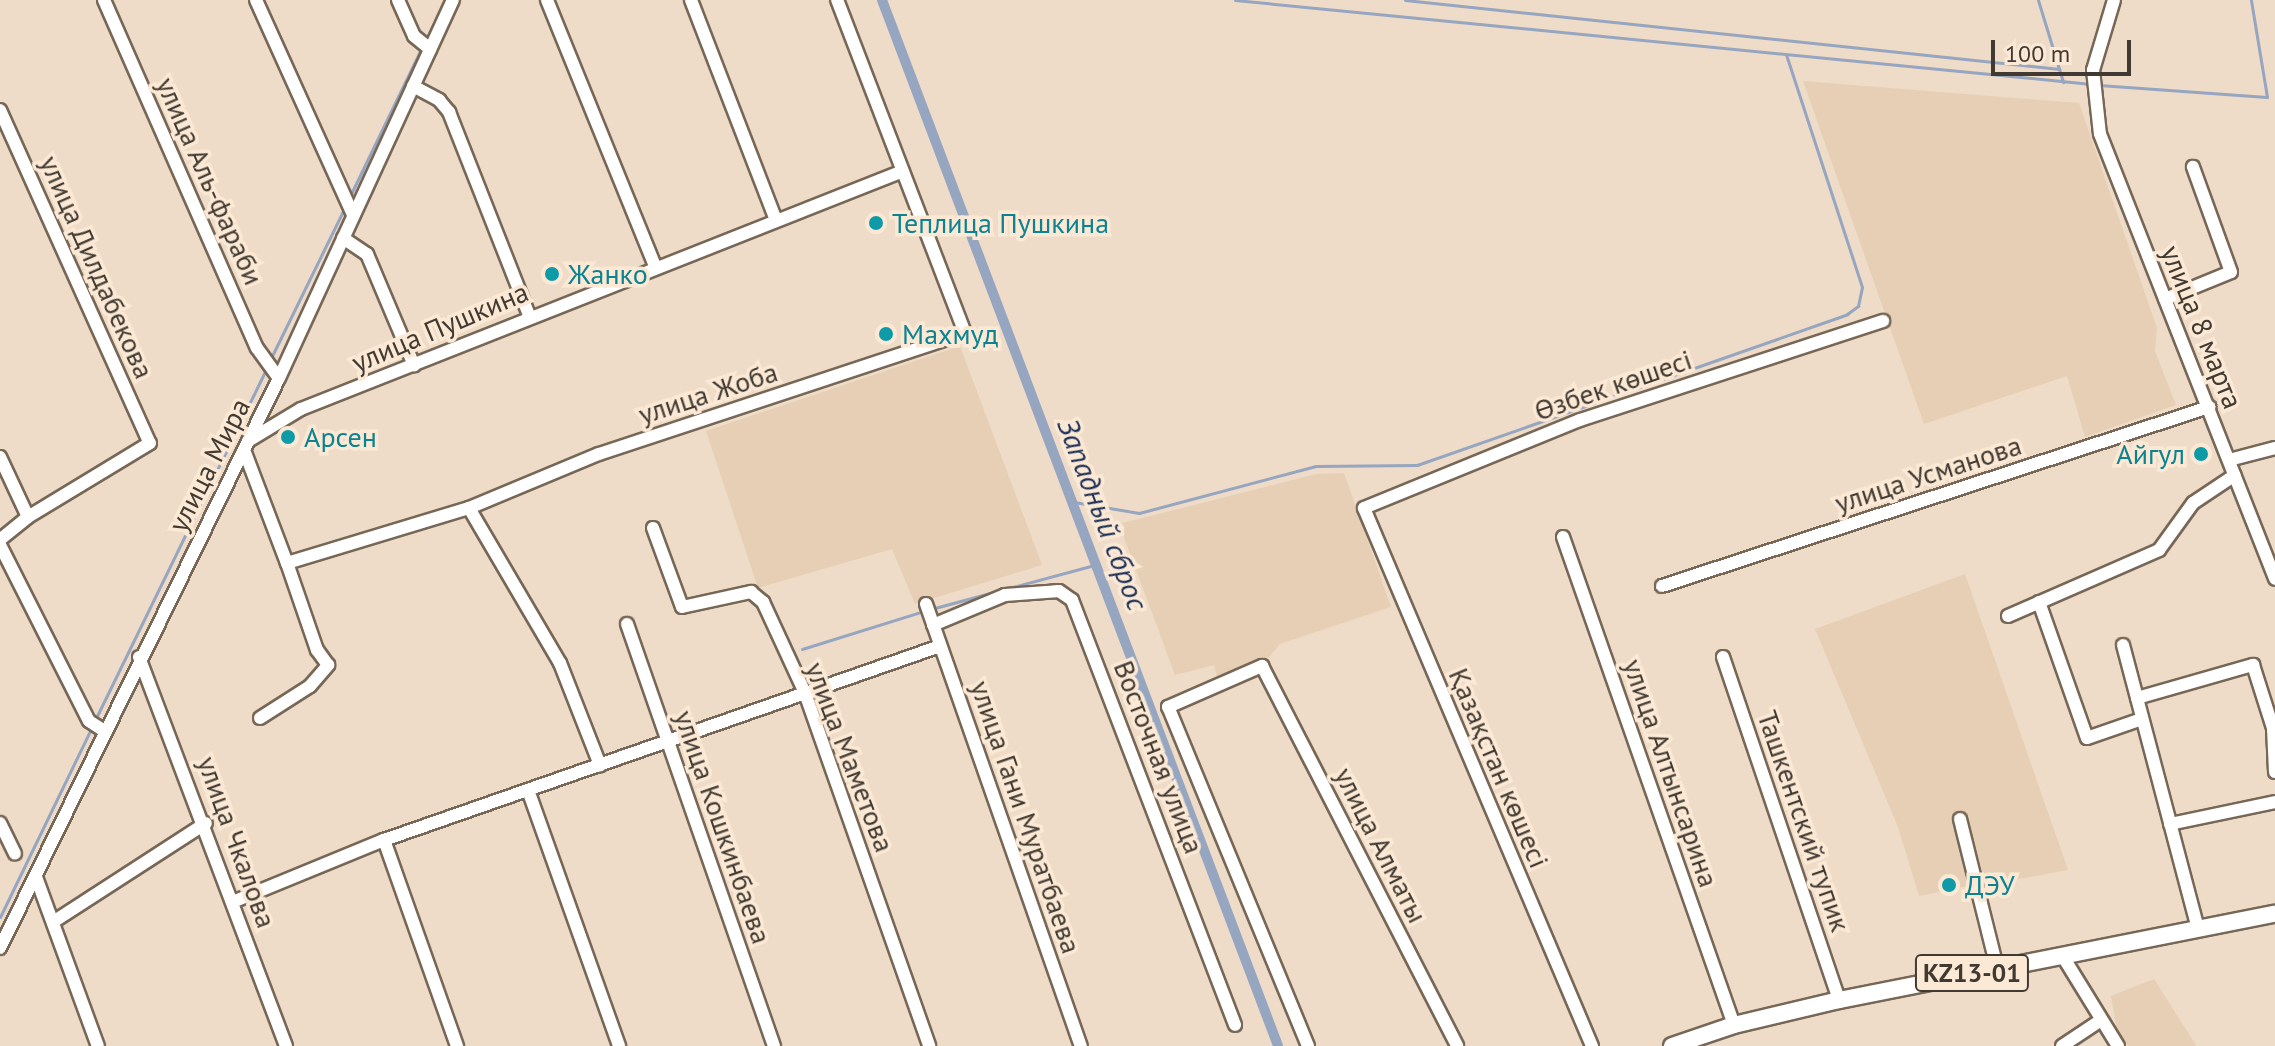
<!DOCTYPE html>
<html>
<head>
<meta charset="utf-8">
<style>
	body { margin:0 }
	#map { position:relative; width:2275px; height:1046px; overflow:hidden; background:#eedcc8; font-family:"PT Sans",sans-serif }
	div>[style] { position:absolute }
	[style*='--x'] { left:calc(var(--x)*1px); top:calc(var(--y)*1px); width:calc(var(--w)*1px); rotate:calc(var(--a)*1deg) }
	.built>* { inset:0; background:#e7cfb5 }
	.stream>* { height:3px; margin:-1.5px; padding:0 1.5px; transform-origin:1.5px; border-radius:1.5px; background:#96a5c0 }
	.canal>* { height:10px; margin:-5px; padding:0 5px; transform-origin:5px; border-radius:5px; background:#96a5c0 }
	.roads { filter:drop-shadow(2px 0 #776756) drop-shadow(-2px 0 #776756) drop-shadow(0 2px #776756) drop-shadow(0 -2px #776756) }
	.minor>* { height:12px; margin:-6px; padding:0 6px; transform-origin:6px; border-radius:6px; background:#fff }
	.major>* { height:16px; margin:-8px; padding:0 8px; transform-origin:8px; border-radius:8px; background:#fff }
	.dots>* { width:22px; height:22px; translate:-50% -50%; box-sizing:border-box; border:4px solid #fce9d5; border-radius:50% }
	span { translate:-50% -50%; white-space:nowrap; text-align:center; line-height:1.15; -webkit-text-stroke:7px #fce9d5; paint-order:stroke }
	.shield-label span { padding:2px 6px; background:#fce9d5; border:2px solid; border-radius:6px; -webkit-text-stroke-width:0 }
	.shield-label { font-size:26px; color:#413a32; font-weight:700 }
	.street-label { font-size:28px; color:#413a32 }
	.culture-label { font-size:28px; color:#0d838f }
	.left { translate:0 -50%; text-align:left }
	.right { translate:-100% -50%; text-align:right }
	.water-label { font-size:30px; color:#1d3157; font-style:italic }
	.scale { position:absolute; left:1991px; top:40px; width:140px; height:36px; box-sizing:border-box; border:4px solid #413a32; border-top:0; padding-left:10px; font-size:24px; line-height:28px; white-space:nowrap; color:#413a32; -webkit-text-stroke:6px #fce9d5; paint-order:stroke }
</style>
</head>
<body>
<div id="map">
	<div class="built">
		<div style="clip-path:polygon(1803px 81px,2079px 103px,2157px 328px,2155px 351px,2176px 405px,2085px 437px,2067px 376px,1924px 424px)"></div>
		<div style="clip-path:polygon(960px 346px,1042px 565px,915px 604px,892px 549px,758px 588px,706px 431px)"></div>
		<div style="clip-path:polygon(1344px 473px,1391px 607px,1280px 644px,1269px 657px,1217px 676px,1214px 665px,1175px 675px,1119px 524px,1316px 474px)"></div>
		<div style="clip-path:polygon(1965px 574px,2068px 870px,1987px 885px,1963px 811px,1951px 814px,1973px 885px,1919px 896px,1898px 827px,1815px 629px)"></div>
		<div style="clip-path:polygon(2154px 979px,2196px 1045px,2195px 1046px,2128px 1046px,2117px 1030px,2111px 996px)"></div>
	</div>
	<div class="stream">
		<div style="--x:1235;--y:0;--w:860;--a:5.6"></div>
		<div style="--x:1405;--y:0;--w:658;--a:6.02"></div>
		<div style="--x:2038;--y:0;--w:86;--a:73"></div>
		<div style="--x:426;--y:40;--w:44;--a:-64.6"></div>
		<div style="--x:2099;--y:85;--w:168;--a:4.1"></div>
		<div style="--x:2267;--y:97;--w:98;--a:-99.4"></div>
		<div style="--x:349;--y:198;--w:168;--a:-64.2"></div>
		<div style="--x:270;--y:360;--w:168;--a:-63.9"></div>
		<div style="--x:1074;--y:502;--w:66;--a:9.6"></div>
		<div style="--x:1139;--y:513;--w:183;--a:-14.9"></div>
		<div style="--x:1316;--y:466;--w:101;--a:-0.6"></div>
		<div style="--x:1417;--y:465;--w:456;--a:-19.3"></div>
		<div style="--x:1847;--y:314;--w:14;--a:-36"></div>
		<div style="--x:1858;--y:306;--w:19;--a:-78"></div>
		<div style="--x:1862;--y:287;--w:244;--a:-108.1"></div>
		<div style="--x:931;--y:609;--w:173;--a:-15.1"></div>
		<div style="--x:802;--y:649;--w:128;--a:-17.3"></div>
		<div style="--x:95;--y:720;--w:393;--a:-64"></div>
		<div style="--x:0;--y:917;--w:211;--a:-64.2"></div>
	</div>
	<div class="canal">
		<div style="--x:882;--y:0;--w:1118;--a:69.26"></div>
	</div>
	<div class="roads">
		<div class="minor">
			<div style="--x:104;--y:0;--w:380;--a:66.3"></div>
			<div style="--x:257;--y:348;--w:37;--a:54"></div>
			<div style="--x:256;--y:0;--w:236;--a:65.7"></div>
			<div style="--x:398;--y:0;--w:39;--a:66"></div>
			<div style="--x:414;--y:36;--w:21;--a:39"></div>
			<div style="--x:547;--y:0;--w:287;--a:67.9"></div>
			<div style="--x:691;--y:0;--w:234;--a:68.9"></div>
			<div style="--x:2114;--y:0;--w:73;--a:106.7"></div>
			<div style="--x:2093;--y:70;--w:64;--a:83.8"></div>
			<div style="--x:2100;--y:134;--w:478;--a:68.5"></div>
			<div style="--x:413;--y:86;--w:30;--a:28"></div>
			<div style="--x:439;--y:100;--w:16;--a:50"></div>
			<div style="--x:449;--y:112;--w:218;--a:68.5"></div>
			<div style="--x:0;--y:110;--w:365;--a:65.8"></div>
			<div style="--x:150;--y:443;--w:143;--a:148.8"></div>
			<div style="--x:28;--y:517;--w:36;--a:141"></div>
			<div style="--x:343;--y:238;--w:29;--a:34"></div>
			<div style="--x:367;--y:254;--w:121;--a:67.1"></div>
			<div style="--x:2165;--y:299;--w:71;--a:-22.2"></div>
			<div style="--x:2231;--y:272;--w:112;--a:-109.9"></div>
			<div style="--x:248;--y:441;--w:62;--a:-31.1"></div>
			<div style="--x:301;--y:409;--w:647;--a:-21.57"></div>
			<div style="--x:244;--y:450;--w:121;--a:69.2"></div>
			<div style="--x:287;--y:563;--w:190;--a:-16.8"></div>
			<div style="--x:469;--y:508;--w:141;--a:-22.6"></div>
			<div style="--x:599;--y:454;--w:385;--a:-18.3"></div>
			<div style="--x:965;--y:333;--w:357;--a:-111"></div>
			<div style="--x:0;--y:457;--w:66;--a:65"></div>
			<div style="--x:2229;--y:460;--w:48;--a:-14.6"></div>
			<div style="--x:469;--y:508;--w:180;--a:59.6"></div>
			<div style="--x:560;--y:663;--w:110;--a:68.6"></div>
			<div style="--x:653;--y:528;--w:84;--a:69.8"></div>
			<div style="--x:682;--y:607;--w:71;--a:-12.3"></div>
			<div style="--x:751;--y:592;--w:16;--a:40"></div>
			<div style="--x:763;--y:602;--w:100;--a:65.2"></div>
			<div style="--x:805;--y:693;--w:374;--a:70.6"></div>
			<div style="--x:1563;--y:537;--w:517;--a:70.69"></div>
			<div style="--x:0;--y:545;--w:197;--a:63.2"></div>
			<div style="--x:89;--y:721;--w:20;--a:33"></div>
			<div style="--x:1662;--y:586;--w:576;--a:-18.12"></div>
			<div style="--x:2039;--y:602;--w:144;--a:70.6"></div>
			<div style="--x:2087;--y:738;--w:58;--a:-19.1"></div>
			<div style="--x:926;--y:604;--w:468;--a:70.7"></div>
			<div style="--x:2008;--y:616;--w:165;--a:-23.6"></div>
			<div style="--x:2159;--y:550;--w:58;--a:-54.1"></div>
			<div style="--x:2193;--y:503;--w:50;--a:-33.7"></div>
			<div style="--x:627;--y:624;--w:447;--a:70.8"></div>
			<div style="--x:933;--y:625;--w:78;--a:-22.6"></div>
			<div style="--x:1005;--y:595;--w:54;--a:-4.2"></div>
			<div style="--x:1059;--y:591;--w:16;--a:35"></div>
			<div style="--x:1072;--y:600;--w:455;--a:69"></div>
			<div style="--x:2123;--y:645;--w:293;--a:75.2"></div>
			<div style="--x:139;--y:657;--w:416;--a:69.3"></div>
			<div style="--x:1723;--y:657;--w:362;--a:71.3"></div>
			<div style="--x:2137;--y:698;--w:121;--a:-15.9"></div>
			<div style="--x:2253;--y:665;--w:66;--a:72.4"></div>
			<div style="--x:2273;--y:728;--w:44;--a:87.4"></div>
			<div style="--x:260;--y:718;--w:59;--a:-32.6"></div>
			<div style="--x:310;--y:686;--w:28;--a:-49"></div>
			<div style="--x:328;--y:665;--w:19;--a:-126"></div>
			<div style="--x:317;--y:650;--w:92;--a:-109"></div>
			<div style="--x:528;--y:790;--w:272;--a:70.4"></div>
			<div style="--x:1960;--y:819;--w:153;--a:76"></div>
			<div style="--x:0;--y:823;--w:34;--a:64"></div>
			<div style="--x:2170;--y:824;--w:107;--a:-11.8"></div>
			<div style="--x:384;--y:840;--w:219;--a:70.5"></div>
			<div style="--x:36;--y:877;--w:180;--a:69.9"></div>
			<div style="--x:235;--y:901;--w:161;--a:-22.3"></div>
			<div style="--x:384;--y:840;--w:589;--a:-19.23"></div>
			<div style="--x:53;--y:922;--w:182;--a:-32.9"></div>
			<div style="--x:0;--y:948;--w:635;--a:-63.92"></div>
			<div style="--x:279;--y:378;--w:416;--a:-65.3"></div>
			<div style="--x:2062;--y:955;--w:107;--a:58.4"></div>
			<div style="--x:1308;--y:1046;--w:367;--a:-112.4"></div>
			<div style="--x:1168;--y:707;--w:103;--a:-23.6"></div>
			<div style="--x:1262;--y:666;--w:427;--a:62.8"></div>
			<div style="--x:1592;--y:1046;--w:584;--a:-112.97"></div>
			<div style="--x:1364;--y:508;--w:233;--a:-22.2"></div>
			<div style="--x:1580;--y:420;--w:319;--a:-18.1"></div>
			<div style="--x:2062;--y:1046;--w:47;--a:-33.7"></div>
		</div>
		<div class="major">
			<div style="--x:1672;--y:1046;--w:65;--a:-18.7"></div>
			<div style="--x:1734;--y:1025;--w:108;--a:-13.4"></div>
			<div style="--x:1839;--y:1000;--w:444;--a:-11.2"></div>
		</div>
	</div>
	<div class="dots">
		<div style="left:876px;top:223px;background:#0f9aa8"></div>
		<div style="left:552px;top:274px;background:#0f9aa8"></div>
		<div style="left:886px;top:334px;background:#0f9aa8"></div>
		<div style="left:288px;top:437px;background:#0f9aa8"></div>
		<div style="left:2201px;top:454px;background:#0f9aa8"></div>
		<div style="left:1949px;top:885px;background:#0f9aa8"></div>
	</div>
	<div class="shield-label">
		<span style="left:1972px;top:973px">KZ13-01</span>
	</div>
	<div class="street-label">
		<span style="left:210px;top:181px;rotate:66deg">улица Аль-фараби</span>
		<span style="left:97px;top:267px;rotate:66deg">улица Дилдабекова</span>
		<span style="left:440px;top:327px;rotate:-23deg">улица Пушкина</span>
		<span style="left:2202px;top:327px;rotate:68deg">улица 8 марта</span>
		<span style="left:1613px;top:385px;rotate:-19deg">Өзбек көшесі</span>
		<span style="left:708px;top:393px;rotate:-18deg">улица Жоба</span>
		<span style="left:209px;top:465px;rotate:-63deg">улица Мира</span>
		<span style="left:1928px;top:474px;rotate:-18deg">улица Усманова</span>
		<span style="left:850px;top:757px;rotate:69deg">улица Маметова</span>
		<span style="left:1159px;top:757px;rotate:69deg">Восточная улица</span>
		<span style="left:1499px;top:768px;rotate:67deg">Қазақстан көшесі</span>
		<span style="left:1671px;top:773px;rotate:71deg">улица Алтынсарина</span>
		<span style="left:1026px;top:817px;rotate:71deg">улица Гани Муратбаева</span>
		<span style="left:1804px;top:821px;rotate:71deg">Ташкентский тупик</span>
		<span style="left:723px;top:827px;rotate:71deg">улица Кошкинбаева</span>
		<span style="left:237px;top:842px;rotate:70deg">улица Чкалова</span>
		<span style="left:1381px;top:845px;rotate:63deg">улица Алматы</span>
	</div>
	<div class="culture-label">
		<span class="left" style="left:892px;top:223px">Теплица Пушкина</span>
		<span class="left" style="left:568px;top:274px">Жанко</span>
		<span class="left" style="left:902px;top:334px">Махмуд</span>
		<span class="left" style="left:304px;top:437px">Арсен</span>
		<span class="right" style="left:2185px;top:454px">Айгул</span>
		<span class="left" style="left:1965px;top:885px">ДЭУ</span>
	</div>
	<div class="water-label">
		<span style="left:1103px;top:514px;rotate:69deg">Западный сброс</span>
	</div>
	<div class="scale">100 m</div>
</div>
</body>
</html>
